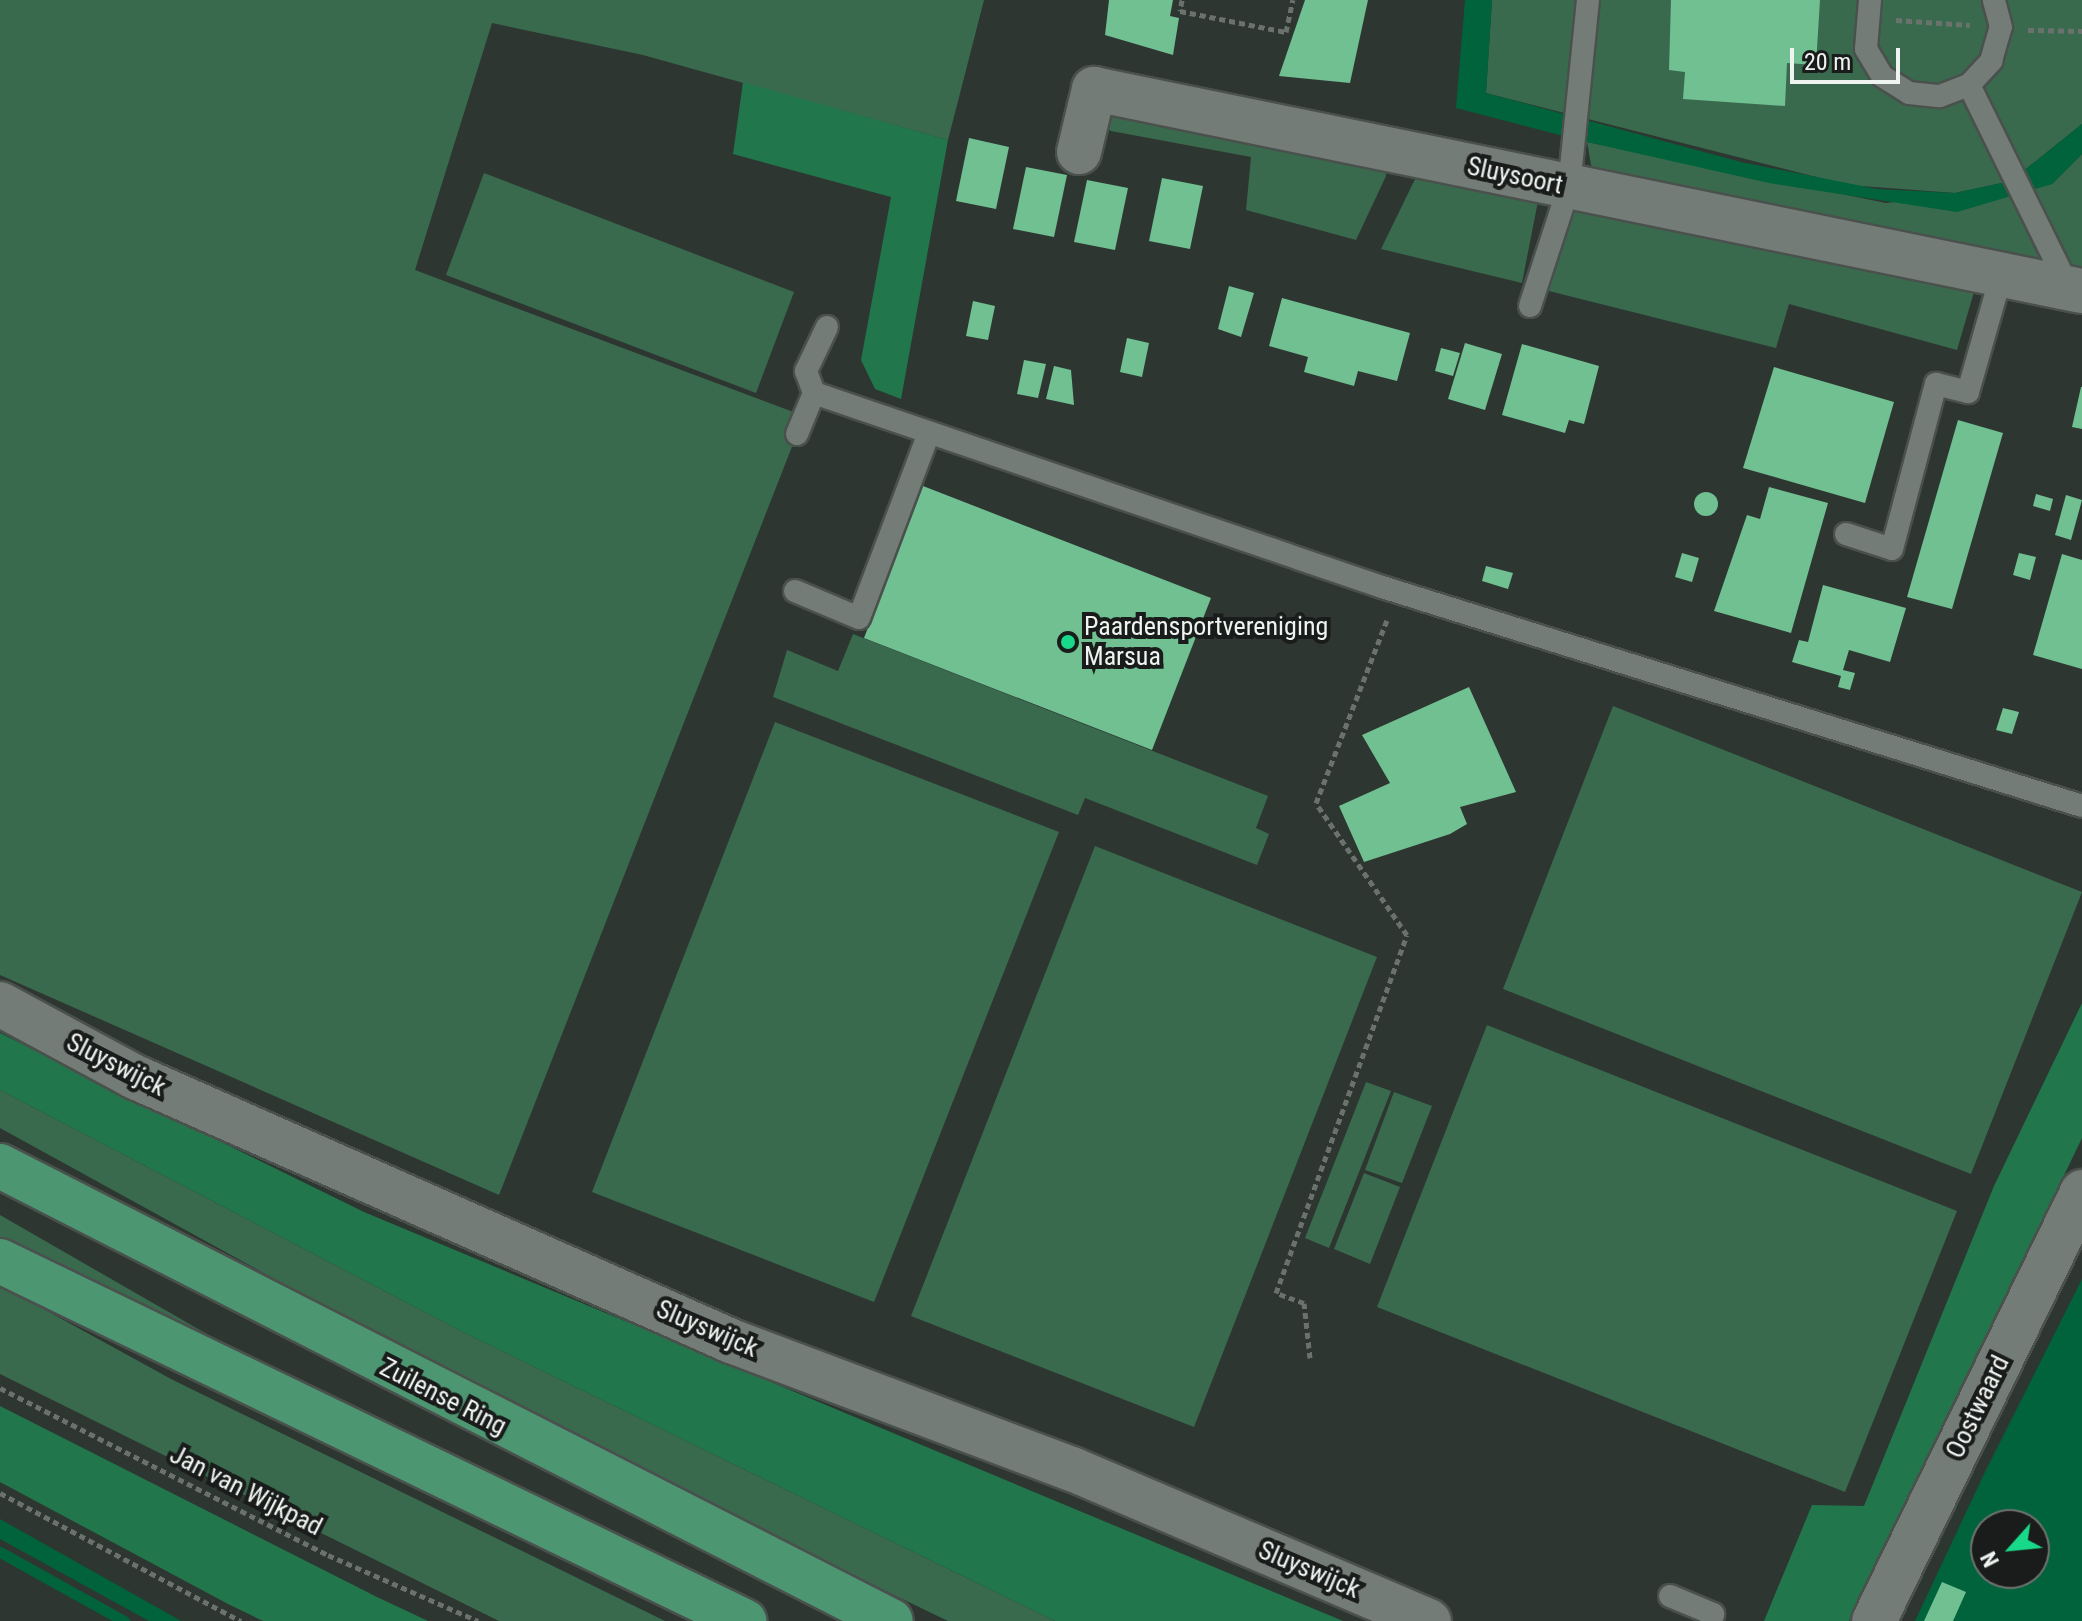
<!DOCTYPE html>
<html>
<head>
<meta charset="utf-8">
<style>
	body { margin:0 }
	#map { position:relative; width:2082px; height:1621px; overflow:hidden; background:#2e3631; font-family:"Roboto Condensed",sans-serif }
	div>[style] { position:absolute }
	[style*='--x'] { left:calc(var(--x)*1px); top:calc(var(--y)*1px); width:calc(var(--w)*1px); rotate:calc(var(--a)*1deg) }
	.green>* { inset:0; background:#396a4e }
	.forest>* { inset:0; background:#21764c }
	.water>* { inset:0; background:#00633b }
	.stream>* { height:11px; margin:-5.5px; padding:0 5.5px; transform-origin:5.5px; border-radius:5.5px; background:#00633b }
	.building>* { inset:0; background:#70c092 }
	.round { border-radius:50% }
	.path>* { height:5px; margin-top:-2.5px; transform-origin:0; background:repeating-linear-gradient(90deg,#6b726e 0 6px,transparent 0 10px) }
	.roads { filter:drop-shadow(2px 0 #4a514d) drop-shadow(-2px 0 #4a514d) drop-shadow(0 2px #4a514d) drop-shadow(0 -2px #4a514d) }
	.lane>* { height:22px; margin:-11px; padding:0 11px; transform-origin:11px; border-radius:11px; background:#747c77 }
	.street>* { height:44px; margin:-22px; padding:0 22px; transform-origin:22px; border-radius:22px; background:#747c77 }
	.primary>* { height:44px; margin:-22px; padding:0 22px; transform-origin:22px; border-radius:22px; background:#4c9672 }
	.dots>* { width:22px; height:22px; translate:-50% -50%; box-sizing:border-box; border:4px solid #191c1a; border-radius:50% }
	span { translate:-50% -50%; white-space:nowrap; text-align:center; line-height:1.15; -webkit-text-stroke:8px #191c1a; paint-order:stroke }
	.street-label { font-size:26px; color:#eff4f1 }
	.poi-label { font-size:26px; color:#eff4f1 }
	.left { translate:0 -50%; text-align:left }
	.north { position:absolute; left:1970px; top:1509px; width:80px; height:80px; box-sizing:border-box; background:#191c1a; border:2px solid #6f7270; border-radius:50%; rotate:243deg; font-size:22px; font-weight:700; line-height:32px; text-align:center; color:#eff4f1 }
	.north::after { content:''; display:block; margin:auto; width:28px; height:36px; background:#18d989; clip-path:polygon(50% 0,100% 100%,50% 72%,0 100%) }
	.scale { position:absolute; left:1790px; top:48px; width:110px; height:36px; box-sizing:border-box; border:4px solid #eff4f1; border-top:0; padding-left:10px; font-size:24px; line-height:28px; white-space:nowrap; color:#eff4f1; -webkit-text-stroke:6px #191c1a; paint-order:stroke }
</style>
</head>
<body>
<div id="map">
	<div class="green">
		<div style="clip-path:polygon(0 0,984px 0,948px 140px,643px 55px,492px 23px,415px 270px,804px 416px,499px 1195px,0 975px)"></div>
		<div style="clip-path:polygon(1492px 0,2082px 0,2082px 124px,2011px 181px,1955px 193px,1848px 185px,1486px 93px)"></div>
		<div style="clip-path:polygon(1106px 110px,1385px 168px,1386px 176px,1356px 240px,1246px 210px,1251px 157px,1111px 131px,1103px 125px)"></div>
		<div style="clip-path:polygon(1587px 142px,1886px 203px,2052px 184px,2082px 154px,2082px 276px,1610px 177px,1591px 165px)"></div>
		<div style="clip-path:polygon(484px 173px,794px 292px,756px 393px,446px 275px)"></div>
		<div style="clip-path:polygon(1418px 173px,1538px 201px,1522px 283px,1381px 249px)"></div>
		<div style="clip-path:polygon(1572px 205px,1976px 285px,1957px 350px,1789px 304px,1776px 348px,1541px 289px)"></div>
		<div style="clip-path:polygon(853px 634px,1268px 796px,1256px 828px,1269px 834px,1257px 865px,1085px 798px,1078px 815px,773px 697px,787px 650px,838px 671px)"></div>
		<div style="clip-path:polygon(1613px 706px,2082px 892px,1971px 1174px,1503px 989px)"></div>
		<div style="clip-path:polygon(775px 722px,1059px 832px,874px 1302px,592px 1192px)"></div>
		<div style="clip-path:polygon(1095px 846px,1377px 957px,1194px 1427px,911px 1316px)"></div>
		<div style="clip-path:polygon(1487px 1025px,1957px 1211px,1845px 1492px,1377px 1307px)"></div>
		<div style="clip-path:polygon(1366px 1082px,1391px 1091px,1329px 1248px,1305px 1238px)"></div>
		<div style="clip-path:polygon(0 1090px,463px 1332px,1055px 1621px,948px 1621px,531px 1420px,0 1128px)"></div>
		<div style="clip-path:polygon(1394px 1092px,1432px 1106px,1402px 1183px,1365px 1170px)"></div>
		<div style="clip-path:polygon(1364px 1173px,1400px 1187px,1370px 1264px,1334px 1249px)"></div>
		<div style="clip-path:polygon(0 1215px,318px 1398px,0 1244px)"></div>
		<div style="clip-path:polygon(0 1285px,171px 1379px,665px 1621px,499px 1621px,0 1374px)"></div>
	</div>
	<div class="forest">
		<div style="clip-path:polygon(743px 82px,948px 140px,901px 399px,875px 389px,861px 360px,891px 197px,733px 154px)"></div>
		<div style="clip-path:polygon(2082px 1003px,2082px 1138px,1849px 1621px,1764px 1621px,1812px 1505px,1864px 1506px,1994px 1186px)"></div>
		<div style="clip-path:polygon(0 1033px,364px 1212px,1343px 1621px,1055px 1621px,463px 1332px,0 1090px)"></div>
		<div style="clip-path:polygon(0 1406px,377px 1597px,428px 1621px,263px 1621px,230px 1605px,0 1482px)"></div>
	</div>
	<div class="water">
		<div style="clip-path:polygon(1465px 0,1492px 0,1486px 93px,1741px 162px,1877px 189px,1955px 193px,2011px 181px,2082px 124px,2082px 154px,2052px 184px,1957px 212px,1769px 183px,1587px 142px,1456px 108px)"></div>
		<div style="clip-path:polygon(evenodd,2082px 1279px,2082px 1621px,1915px 1621px,1984px 1474px,2082px 1279px,1986px 1525px,2034px 1525px,2034px 1573px,1986px 1573px,1986px 1525px)"></div>
		<div style="clip-path:polygon(0 1519px,176px 1618px,181px 1621px,149px 1621px,0 1539px)"></div>
	</div>
	<div class="stream">
		<div style="--x:0;--y:1552;--w:142;--a:29.1"></div>
	</div>
	<div class="building">
		<div style="clip-path:polygon(1109px 0,1173px 0,1170px 16px,1179px 18px,1173px 55px,1105px 35px)"></div>
		<div style="clip-path:polygon(1305px 0,1368px 0,1350px 83px,1279px 76px)"></div>
		<div style="clip-path:polygon(1671px 0,1820px 0,1816px 65px,1787px 63px,1785px 106px,1683px 99px,1685px 72px,1669px 70px)"></div>
		<div style="clip-path:polygon(969px 138px,1009px 147px,996px 209px,956px 201px)"></div>
		<div style="clip-path:polygon(1026px 167px,1067px 175px,1054px 237px,1013px 229px)"></div>
		<div style="clip-path:polygon(1162px 178px,1203px 186px,1190px 249px,1149px 241px)"></div>
		<div style="clip-path:polygon(1087px 180px,1128px 188px,1115px 250px,1074px 242px)"></div>
		<div style="clip-path:polygon(1229px 286px,1254px 293px,1241px 337px,1218px 329px)"></div>
		<div style="clip-path:polygon(1282px 298px,1410px 333px,1397px 381px,1358px 371px,1354px 386px,1304px 372px,1308px 357px,1269px 346px)"></div>
		<div style="clip-path:polygon(973px 301px,995px 306px,988px 340px,966px 336px)"></div>
		<div style="clip-path:polygon(1127px 338px,1149px 343px,1142px 377px,1120px 372px)"></div>
		<div style="clip-path:polygon(1465px 343px,1502px 354px,1485px 410px,1448px 399px)"></div>
		<div style="clip-path:polygon(1522px 344px,1599px 366px,1584px 424px,1569px 420px,1565px 433px,1502px 415px)"></div>
		<div style="clip-path:polygon(1441px 348px,1460px 353px,1453px 376px,1435px 371px)"></div>
		<div style="clip-path:polygon(1024px 360px,1046px 364px,1038px 398px,1017px 394px)"></div>
		<div style="clip-path:polygon(1054px 366px,1071px 370px,1074px 405px,1046px 399px)"></div>
		<div style="clip-path:polygon(1774px 367px,1894px 402px,1865px 503px,1743px 468px)"></div>
		<div style="clip-path:polygon(2081px 387px,2082px 387px,2082px 429px,2072px 427px)"></div>
		<div style="clip-path:polygon(1958px 420px,2003px 433px,1952px 609px,1907px 597px)"></div>
		<div style="clip-path:polygon(923px 486px,1211px 598px,1152px 750px,864px 638px)"></div>
		<div style="clip-path:polygon(1769px 487px,1828px 503px,1791px 633px,1714px 611px,1747px 515px,1760px 519px)"></div>
		<div class="round" style="left:1694px;top:492px;width:24px;height:24px"></div>
		<div style="clip-path:polygon(2036px 494px,2053px 499px,2050px 511px,2033px 506px)"></div>
		<div style="clip-path:polygon(2066px 495px,2082px 500px,2071px 540px,2055px 535px)"></div>
		<div style="clip-path:polygon(1682px 553px,1699px 558px,1692px 582px,1675px 577px)"></div>
		<div style="clip-path:polygon(2019px 553px,2036px 557px,2030px 580px,2013px 575px)"></div>
		<div style="clip-path:polygon(2062px 554px,2082px 560px,2082px 669px,2033px 655px)"></div>
		<div style="clip-path:polygon(1486px 566px,1513px 573px,1508px 589px,1482px 581px)"></div>
		<div style="clip-path:polygon(1823px 585px,1906px 608px,1890px 662px,1849px 650px,1843px 670px,1855px 673px,1850px 690px,1838px 687px,1841px 676px,1792px 662px,1799px 640px,1808px 642px)"></div>
		<div style="clip-path:polygon(1469px 687px,1516px 792px,1460px 807px,1467px 824px,1450px 834px,1364px 862px,1339px 806px,1390px 783px,1362px 735px)"></div>
		<div style="clip-path:polygon(2003px 708px,2019px 712px,2012px 734px,1996px 730px)"></div>
		<div style="clip-path:polygon(1942px 1582px,1966px 1592px,1953px 1621px,1924px 1621px)"></div>
	</div>
	<div class="path">
		<div style="--x:1182;--y:0;--w:11;--a:100"></div>
		<div style="--x:1180;--y:11;--w:108;--a:11.2"></div>
		<div style="--x:1286;--y:32;--w:33;--a:-78"></div>
		<div style="--x:1896;--y:20;--w:74;--a:3.9"></div>
		<div style="--x:2028;--y:30;--w:54;--a:1.1"></div>
		<div style="--x:1310;--y:1358;--w:55;--a:-96.2"></div>
		<div style="--x:1304;--y:1303;--w:30;--a:-160"></div>
		<div style="--x:1276;--y:1293;--w:381;--a:-69.9"></div>
		<div style="--x:1407;--y:935;--w:160;--a:-124.6"></div>
		<div style="--x:1316;--y:803;--w:196;--a:-68.8"></div>
		<div style="--x:0;--y:1388;--w:368;--a:27"></div>
		<div style="--x:328;--y:1555;--w:164;--a:23.7"></div>
		<div style="--x:0;--y:1493;--w:273;--a:28"></div>
	</div>
	<div class="roads">
		<div class="lane">
			<div style="--x:1870;--y:0;--w:49;--a:94.7"></div>
			<div style="--x:1866;--y:49;--w:31;--a:59"></div>
			<div style="--x:1882;--y:76;--w:32;--a:32"></div>
			<div style="--x:1909;--y:93;--w:31;--a:6"></div>
			<div style="--x:1940;--y:96;--w:31;--a:-21"></div>
			<div style="--x:1969;--y:85;--w:33;--a:-47"></div>
			<div style="--x:1991;--y:61;--w:35;--a:-74"></div>
			<div style="--x:2001;--y:27;--w:28;--a:-105"></div>
			<div style="--x:1969;--y:85;--w:226;--a:63.8"></div>
			<div style="--x:1530;--y:306;--w:125;--a:-71.9"></div>
			<div style="--x:1569;--y:187;--w:188;--a:-84.2"></div>
			<div style="--x:827;--y:327;--w:49;--a:115.5"></div>
			<div style="--x:806;--y:371;--w:23;--a:70"></div>
			<div style="--x:814;--y:393;--w:600;--a:18.86"></div>
			<div style="--x:1382;--y:587;--w:733;--a:17.37"></div>
			<div style="--x:797;--y:434;--w:44;--a:-67.5"></div>
			<div style="--x:1846;--y:534;--w:48;--a:18.1"></div>
			<div style="--x:1892;--y:549;--w:171;--a:-75.1"></div>
			<div style="--x:1936;--y:384;--w:33;--a:14"></div>
			<div style="--x:1968;--y:392;--w:121;--a:-74.1"></div>
			<div style="--x:795;--y:591;--w:69;--a:22.9"></div>
			<div style="--x:859;--y:618;--w:196;--a:-69.3"></div>
			<div style="--x:1670;--y:1596;--w:47;--a:22.7"></div>
			<div style="--x:1713;--y:1614;--w:7;--a:106"></div>
		</div>
		<div class="street">
			<div style="--x:1079;--y:152;--w:65;--a:-76.6"></div>
			<div style="--x:1094;--y:89;--w:1008;--a:11.56"></div>
			<div style="--x:0;--y:1004;--w:153;--a:28.4"></div>
			<div style="--x:135;--y:1077;--w:652;--a:23.89"></div>
			<div style="--x:731;--y:1341;--w:364;--a:20.6"></div>
			<div style="--x:1072;--y:1469;--w:388;--a:23.1"></div>
			<div style="--x:1874;--y:1621;--w:477;--a:-64.1"></div>
		</div>
		<div class="primary">
			<div style="--x:0;--y:1166;--w:1000;--a:27.05"></div>
			<div style="--x:0;--y:1261;--w:827;--a:25.82"></div>
		</div>
	</div>
	<div class="dots">
		<div style="left:1068px;top:642px;background:#18d989"></div>
	</div>
	<div class="street-label">
		<span style="left:1515px;top:176px;rotate:12deg">Sluysoort</span>
		<span style="left:116px;top:1065px;rotate:27deg">Sluyswijck</span>
		<span style="left:707px;top:1329px;rotate:23deg">Sluyswijck</span>
		<span style="left:443px;top:1397px;rotate:27deg">Zuilense Ring</span>
		<span style="left:1978px;top:1407px;rotate:-64deg">Oostwaard</span>
		<span style="left:246px;top:1491px;rotate:27deg">Jan van Wijkpad</span>
		<span style="left:1309px;top:1570px;rotate:23deg">Sluyswijck</span>
	</div>
	<div class="poi-label">
		<span class="left" style="left:1084px;top:642px">Paardensportvereniging<br>Marsua</span>
	</div>
	<div class="north">N</div>
	<div class="scale">20 m</div>
</div>
</body>
</html>
